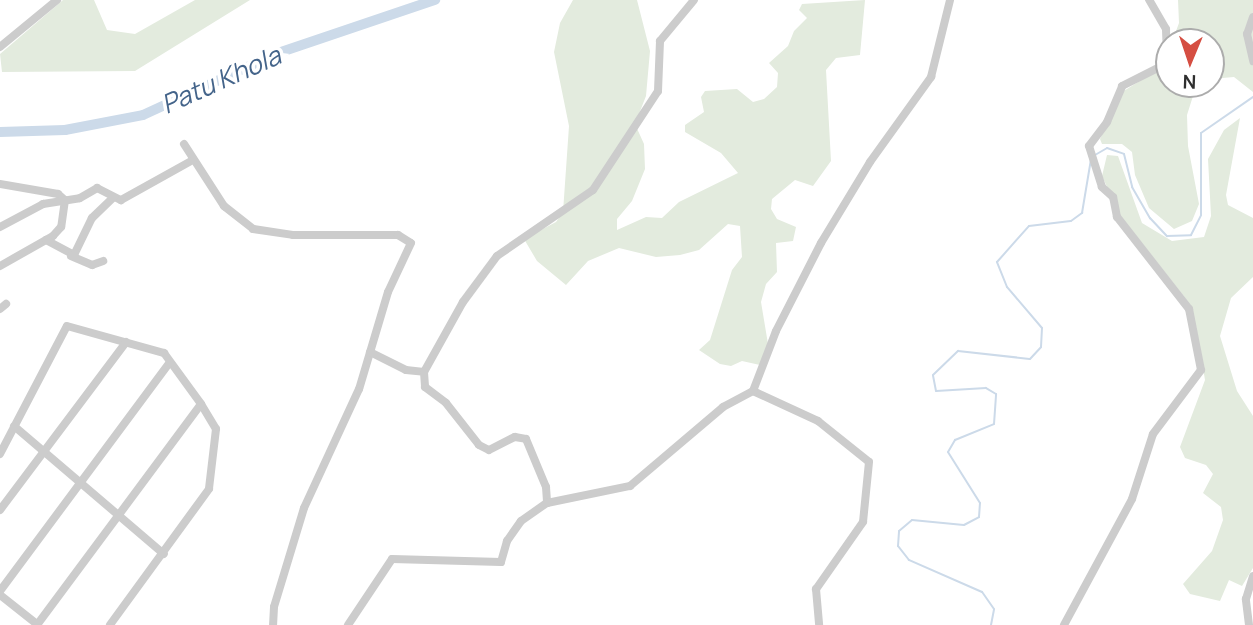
<!DOCTYPE html>
<html>
<head>
<meta charset="utf-8">
<style>
	body { margin:0 }
	#map { position:relative; width:1253px; height:625px; overflow:hidden; background:#fff; font-family:Manrope,sans-serif }
	div>[style] { position:absolute }
	[style*='--x'] { left:calc(var(--x)*1px); top:calc(var(--y)*1px); width:calc(var(--w)*1px); rotate:calc(var(--a)*1deg) }
	.green>* { inset:0; background:#e3ebde }
	.stream>* { height:2px; margin:-1px; padding:0 1px; transform-origin:1px; border-radius:1px; background:#ccdae9 }
	.river>* { height:10px; margin:-5px; padding:0 5px; transform-origin:5px; border-radius:5px; background:#ccdae9 }
	.minor>* { height:8px; margin:-4px; padding:0 4px; transform-origin:4px; border-radius:4px; background:#ccc }
	span { translate:-50% -50%; white-space:nowrap; text-align:center; line-height:1.15; -webkit-text-stroke:7px #fff; paint-order:stroke }
	.water-label { font-size:26px; color:#44648a; font-style:italic }
	.north { position:absolute; left:1155px; top:28px; width:70px; height:70px; box-sizing:border-box; background:#fff; border:2px solid #acacac; border-radius:50%; rotate:182deg; font-size:19px; font-weight:700; line-height:28px; text-align:center; color:#2f2f2f }
	.north::after { content:''; display:block; margin:auto; width:24px; height:32px; background:#d54e42; clip-path:polygon(50% 0,100% 100%,50% 72%,0 100%) }
</style>
</head>
<body>
<div id="map">
	<div class="green">
		<div style="clip-path:polygon(63px 0,94px 0,107px 30px,135px 34px,195px 0,250px 0,135px 71px,2px 72px,0 54px)"></div>
		<div style="clip-path:polygon(573px 0,637px 0,650px 51px,646px 96px,635px 124px,644px 144px,645px 169px,632px 201px,617px 219px,617px 230px,646px 217px,662px 218px,679px 202px,738px 173px,721px 153px,685px 132px,685px 125px,704px 112px,701px 97px,705px 91px,737px 89px,753px 102px,764px 99px,777px 87px,778px 73px,769px 63px,788px 46px,794px 31px,807px 18px,799px 10px,802px 4px,865px 0,860px 55px,836px 58px,826px 70px,831px 161px,813px 186px,795px 180px,772px 199px,771px 209px,777px 219px,796px 227px,793px 241px,776px 243px,777px 272px,766px 284px,761px 302px,768px 344px,760px 365px,742px 361px,731px 366px,720px 364px,699px 350px,710px 340px,732px 270px,742px 257px,740px 226px,728px 224px,699px 250px,680px 255px,656px 257px,619px 248px,588px 261px,566px 285px,537px 261px,524px 239px,556px 222px,563px 212px,569px 126px,554px 52px,560px 23px)"></div>
		<div style="clip-path:polygon(1178px 0,1253px 0,1253px 92px,1234px 77px,1211px 79px,1211px 42px,1172px 42px,1179px 23px)"></div>
		<div style="clip-path:polygon(1169px 63px,1169px 84px,1203px 84px,1193px 96px,1187px 115px,1188px 146px,1199px 204px,1192px 221px,1174px 229px,1149px 208px,1135px 175px,1132px 152px,1122px 144px,1102px 144px,1100px 139px,1122px 92px)"></div>
		<div style="clip-path:polygon(1240px 118px,1226px 195px,1228px 205px,1253px 218px,1253px 277px,1231px 298px,1220px 336px,1237px 391px,1253px 416px,1253px 568px,1242px 586px,1229px 580px,1220px 601px,1190px 594px,1183px 584px,1212px 551px,1223px 520px,1221px 507px,1203px 493px,1213px 474px,1206px 465px,1185px 458px,1180px 447px,1205px 380px,1196px 326px,1186px 299px,1120px 215px,1102px 176px,1107px 155px,1118px 156px,1142px 223px,1172px 241px,1204px 237px,1211px 216px,1208px 159px,1224px 130px)"></div>
	</div>
	<div class="stream">
		<div style="--x:1095;--y:155;--w:14;--a:-30"></div>
		<div style="--x:1107;--y:148;--w:18;--a:19"></div>
		<div style="--x:1124;--y:154;--w:34;--a:76"></div>
		<div style="--x:1132;--y:187;--w:36;--a:60"></div>
		<div style="--x:1150;--y:218;--w:25;--a:47"></div>
		<div style="--x:1167;--y:236;--w:24;--a:-2"></div>
		<div style="--x:1191;--y:235;--w:22;--a:-63"></div>
		<div style="--x:1201;--y:215;--w:82;--a:-90"></div>
		<div style="--x:1201;--y:133;--w:63;--a:-34.7"></div>
		<div style="--x:991;--y:625;--w:16;--a:-79"></div>
		<div style="--x:994;--y:609;--w:21;--a:-125"></div>
		<div style="--x:982;--y:592;--w:80;--a:-156.3"></div>
		<div style="--x:909;--y:560;--w:18;--a:-128"></div>
		<div style="--x:898;--y:546;--w:15;--a:-86"></div>
		<div style="--x:899;--y:531;--w:17;--a:-40"></div>
		<div style="--x:912;--y:520;--w:52;--a:5.5"></div>
		<div style="--x:964;--y:525;--w:17;--a:-28"></div>
		<div style="--x:979;--y:517;--w:14;--a:-86"></div>
		<div style="--x:980;--y:503;--w:60;--a:-122.1"></div>
		<div style="--x:948;--y:452;--w:14;--a:-60"></div>
		<div style="--x:955;--y:440;--w:42;--a:-22.3"></div>
		<div style="--x:994;--y:424;--w:30;--a:-86"></div>
		<div style="--x:996;--y:394;--w:12;--a:-149"></div>
		<div style="--x:986;--y:388;--w:50;--a:176.6"></div>
		<div style="--x:936;--y:391;--w:16;--a:-101"></div>
		<div style="--x:933;--y:375;--w:35;--a:-44"></div>
		<div style="--x:958;--y:351;--w:72;--a:6.3"></div>
		<div style="--x:1030;--y:359;--w:16;--a:-47"></div>
		<div style="--x:1041;--y:347;--w:19;--a:-87"></div>
		<div style="--x:1042;--y:328;--w:54;--a:-130.5"></div>
		<div style="--x:1007;--y:287;--w:27;--a:-112"></div>
		<div style="--x:997;--y:262;--w:48;--a:-48.4"></div>
		<div style="--x:1029;--y:226;--w:42;--a:-6.8"></div>
		<div style="--x:1071;--y:221;--w:14;--a:-36"></div>
		<div style="--x:1082;--y:213;--w:55;--a:-80.5"></div>
	</div>
	<div class="river">
		<div style="--x:0;--y:132;--w:65;--a:-1.8"></div>
		<div style="--x:65;--y:130;--w:79;--a:-10.9"></div>
		<div style="--x:143;--y:115;--w:149;--a:-24.7"></div>
		<div style="--x:278;--y:53;--w:166;--a:-18.7"></div>
	</div>
	<div class="minor">
		<div style="--x:1253;--y:17;--w:18;--a:109"></div>
		<div style="--x:1247;--y:34;--w:28;--a:77"></div>
		<div style="--x:0;--y:47;--w:74;--a:-39.5"></div>
		<div style="--x:184;--y:144;--w:74;--a:57.2"></div>
		<div style="--x:224;--y:206;--w:37;--a:38"></div>
		<div style="--x:253;--y:229;--w:40;--a:8.5"></div>
		<div style="--x:293;--y:235;--w:105;--a:0"></div>
		<div style="--x:398;--y:235;--w:15;--a:32"></div>
		<div style="--x:411;--y:243;--w:54;--a:115.1"></div>
		<div style="--x:388;--y:292;--w:101;--a:106.6"></div>
		<div style="--x:359;--y:389;--w:131;--a:114.8"></div>
		<div style="--x:304;--y:508;--w:103;--a:106.9"></div>
		<div style="--x:274;--y:607;--w:18;--a:93"></div>
		<div style="--x:0;--y:184;--w:59;--a:9.8"></div>
		<div style="--x:58;--y:194;--w:9;--a:41"></div>
		<div style="--x:65;--y:200;--w:27;--a:98"></div>
		<div style="--x:61;--y:227;--w:12;--a:132"></div>
		<div style="--x:53;--y:236;--w:61;--a:150.5"></div>
		<div style="--x:0;--y:227;--w:49;--a:-28.1"></div>
		<div style="--x:43;--y:204;--w:37;--a:-9"></div>
		<div style="--x:80;--y:198;--w:20;--a:-30"></div>
		<div style="--x:97;--y:188;--w:27;--a:27"></div>
		<div style="--x:121;--y:200;--w:82;--a:-29.1"></div>
		<div style="--x:46;--y:240;--w:32;--a:28"></div>
		<div style="--x:74;--y:255;--w:41;--a:-64.1"></div>
		<div style="--x:92;--y:218;--w:29;--a:-44"></div>
		<div style="--x:71;--y:256;--w:23;--a:23"></div>
		<div style="--x:92;--y:265;--w:12;--a:-20"></div>
		<div style="--x:0;--y:309;--w:8;--a:-40"></div>
		<div style="--x:370;--y:352;--w:40;--a:26.6"></div>
		<div style="--x:406;--y:370;--w:18;--a:6"></div>
		<div style="--x:424;--y:372;--w:80;--a:-60.9"></div>
		<div style="--x:463;--y:302;--w:57;--a:-53.5"></div>
		<div style="--x:497;--y:256;--w:116;--a:-34.5"></div>
		<div style="--x:593;--y:190;--w:118;--a:-56.7"></div>
		<div style="--x:658;--y:91;--w:50;--a:-87.7"></div>
		<div style="--x:660;--y:41;--w:53;--a:-50.3"></div>
		<div style="--x:424;--y:372;--w:15;--a:86"></div>
		<div style="--x:425;--y:387;--w:26;--a:37"></div>
		<div style="--x:446;--y:403;--w:53;--a:51.8"></div>
		<div style="--x:479;--y:445;--w:11;--a:27"></div>
		<div style="--x:489;--y:450;--w:29;--a:-27"></div>
		<div style="--x:515;--y:437;--w:11;--a:10"></div>
		<div style="--x:526;--y:439;--w:52;--a:67.4"></div>
		<div style="--x:546;--y:487;--w:16;--a:86"></div>
		<div style="--x:753;--y:391;--w:72;--a:24.8"></div>
		<div style="--x:818;--y:421;--w:65;--a:38.8"></div>
		<div style="--x:869;--y:462;--w:60;--a:95.7"></div>
		<div style="--x:863;--y:522;--w:82;--a:125"></div>
		<div style="--x:816;--y:589;--w:36;--a:85"></div>
		<div style="--x:14;--y:426;--w:197;--a:40.5"></div>
		<div style="--x:0;--y:454;--w:144;--a:-62.4"></div>
		<div style="--x:67;--y:326;--w:101;--a:15.6"></div>
		<div style="--x:164;--y:353;--w:63;--a:54"></div>
		<div style="--x:201;--y:404;--w:29;--a:59"></div>
		<div style="--x:216;--y:429;--w:60;--a:96.7"></div>
		<div style="--x:209;--y:489;--w:168;--a:126.1"></div>
		<div style="--x:0;--y:510;--w:210;--a:-53.1"></div>
		<div style="--x:0;--y:591;--w:285;--a:-53.4"></div>
		<div style="--x:0;--y:595;--w:48;--a:38.3"></div>
		<div style="--x:37;--y:625;--w:275;--a:-53.4"></div>
		<div style="--x:348;--y:625;--w:79;--a:-56.3"></div>
		<div style="--x:392;--y:559;--w:109;--a:1.6"></div>
		<div style="--x:501;--y:562;--w:22;--a:-74"></div>
		<div style="--x:507;--y:541;--w:24;--a:-55"></div>
		<div style="--x:521;--y:521;--w:32;--a:-35"></div>
		<div style="--x:547;--y:503;--w:85;--a:-11.6"></div>
		<div style="--x:630;--y:486;--w:122;--a:-40.3"></div>
		<div style="--x:723;--y:407;--w:34;--a:-28"></div>
		<div style="--x:753;--y:391;--w:64;--a:-69"></div>
		<div style="--x:776;--y:331;--w:99;--a:-62.9"></div>
		<div style="--x:821;--y:243;--w:95;--a:-58.8"></div>
		<div style="--x:870;--y:162;--w:105;--a:-54.3"></div>
		<div style="--x:931;--y:77;--w:79;--a:-76.1"></div>
		<div style="--x:1064;--y:625;--w:143;--a:-61.6"></div>
		<div style="--x:1132;--y:499;--w:68;--a:-72.1"></div>
		<div style="--x:1153;--y:434;--w:80;--a:-53.1"></div>
		<div style="--x:1201;--y:370;--w:62;--a:-101.1"></div>
		<div style="--x:1189;--y:309;--w:117;--a:-128"></div>
		<div style="--x:1117;--y:217;--w:20;--a:-101"></div>
		<div style="--x:1113;--y:197;--w:15;--a:-138"></div>
		<div style="--x:1102;--y:187;--w:43;--a:-107.6"></div>
		<div style="--x:1089;--y:146;--w:30;--a:-53"></div>
		<div style="--x:1107;--y:122;--w:39;--a:-67"></div>
		<div style="--x:1122;--y:86;--w:42;--a:-26.6"></div>
		<div style="--x:1160;--y:67;--w:11;--a:-52"></div>
		<div style="--x:1167;--y:58;--w:29;--a:-92"></div>
		<div style="--x:1166;--y:29;--w:34;--a:-120"></div>
		<div style="--x:1249;--y:625;--w:26;--a:-97"></div>
		<div style="--x:1246;--y:599;--w:24;--a:-73"></div>
	</div>
	<div class="water-label">
		<span style="left:221px;top:80px;rotate:-24deg">Patu Khola</span>
	</div>
	<div class="north">N</div>
</div>
</body>
</html>
